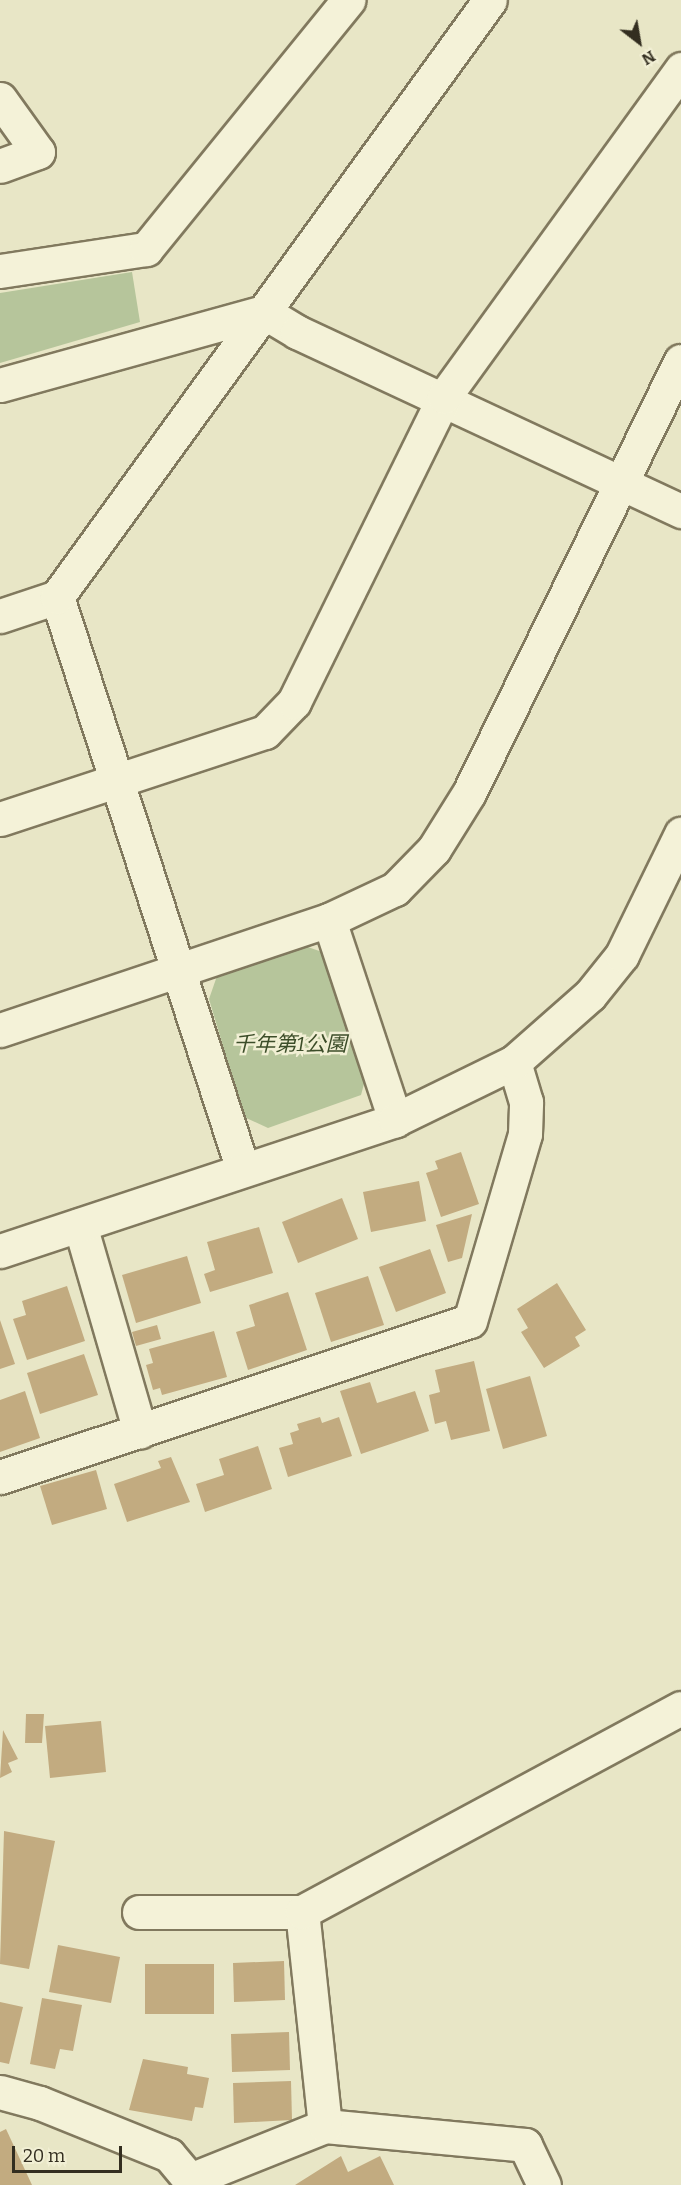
<!DOCTYPE html>
<html>
<head>
<meta charset="utf-8">
<style>
	body { margin:0 }
	#map { position:relative; width:681px; height:2185px; overflow:hidden; background:#e8e6c6; font-family:Bitter,"Noto Sans JP",serif }
	div>[style] { position:absolute }
	[style*='--x'] { left:calc(var(--x)*1px); top:calc(var(--y)*1px); width:calc(var(--w)*1px); rotate:calc(var(--a)*1deg) }
	.green>* { inset:0; background:#b6c59b }
	.building>* { inset:0; background:#c2ab80 }
	.roads { filter:drop-shadow(2px 0 #81795e) drop-shadow(-2px 0 #81795e) drop-shadow(0 2px #81795e) drop-shadow(0 -2px #81795e) }
	.street>* { height:33px; margin:-16.5px; padding:0 16.5px; transform-origin:16.5px; border-radius:16.5px; background:#f4f2d8 }
	.secondary>* { height:33px; margin:-16.5px; padding:0 16.5px; transform-origin:16.5px; border-radius:16.5px; background:#f4f2d8 }
	span { translate:-50% -50%; white-space:nowrap; text-align:center; line-height:1.15; -webkit-text-stroke:5px #f1efd4; paint-order:stroke }
	.park-label { font-size:21px; color:#3c4d29; font-style:italic }
	.north { position:absolute; left:609px; top:12px; width:60px; height:60px; -webkit-text-stroke:4px #f1efd4; paint-order:stroke; rotate:149deg; font-size:16px; font-weight:700; line-height:24px; text-align:center; color:#332e20 }
	.north::after { content:''; display:block; margin:auto; width:21px; height:27px; background:#332e20; clip-path:polygon(50% 0,100% 100%,50% 72%,0 100%) }
	.scale { position:absolute; left:12px; top:2146px; width:110px; height:27px; box-sizing:border-box; border:3px solid #332e20; border-top:0; padding-left:8px; font-size:18px; line-height:21px; white-space:nowrap; color:#332e20; -webkit-text-stroke:4px #f1efd4; paint-order:stroke }
</style>
</head>
<body>
<div id="map">
	<div class="green">
		<div style="clip-path:polygon(132px 272px,140px 322px,0 363px,0 293px)"></div>
		<div style="clip-path:polygon(302px 945px,328px 954px,368px 1069px,361px 1095px,268px 1128px,244px 1117px,209px 999px,217px 976px)"></div>
	</div>
	<div class="building">
		<div style="clip-path:polygon(461px 1152px,479px 1204px,441px 1217px,426px 1173px,438px 1169px,435px 1161px)"></div>
		<div style="clip-path:polygon(419px 1181px,426px 1221px,371px 1232px,363px 1192px)"></div>
		<div style="clip-path:polygon(342px 1198px,358px 1239px,298px 1263px,282px 1222px)"></div>
		<div style="clip-path:polygon(472px 1214px,462px 1258px,448px 1262px,436px 1225px)"></div>
		<div style="clip-path:polygon(259px 1227px,273px 1273px,210px 1292px,204px 1274px,215px 1270px,207px 1242px)"></div>
		<div style="clip-path:polygon(430px 1249px,446px 1293px,396px 1312px,379px 1267px)"></div>
		<div style="clip-path:polygon(187px 1256px,201px 1303px,136px 1323px,122px 1275px)"></div>
		<div style="clip-path:polygon(368px 1276px,384px 1325px,331px 1342px,315px 1293px)"></div>
		<div style="clip-path:polygon(557px 1283px,586px 1330px,575px 1337px,580px 1346px,544px 1368px,521px 1332px,528px 1328px,517px 1309px)"></div>
		<div style="clip-path:polygon(67px 1286px,85px 1341px,27px 1360px,13px 1319px,26px 1315px,22px 1301px)"></div>
		<div style="clip-path:polygon(288px 1292px,307px 1350px,248px 1370px,236px 1332px,255px 1326px,249px 1305px)"></div>
		<div style="clip-path:polygon(0 1320px,15px 1364px,0 1369px)"></div>
		<div style="clip-path:polygon(157px 1325px,161px 1339px,136px 1346px,132px 1332px)"></div>
		<div style="clip-path:polygon(214px 1331px,227px 1377px,162px 1395px,160px 1388px,153px 1390px,146px 1365px,153px 1363px,149px 1349px)"></div>
		<div style="clip-path:polygon(84px 1354px,98px 1395px,40px 1414px,27px 1373px)"></div>
		<div style="clip-path:polygon(474px 1361px,490px 1431px,451px 1440px,446px 1421px,435px 1424px,429px 1395px,440px 1392px,435px 1370px)"></div>
		<div style="clip-path:polygon(530px 1376px,547px 1436px,503px 1449px,486px 1389px)"></div>
		<div style="clip-path:polygon(370px 1382px,377px 1403px,415px 1391px,429px 1431px,361px 1454px,340px 1391px)"></div>
		<div style="clip-path:polygon(25px 1391px,40px 1438px,0 1452px,0 1400px)"></div>
		<div style="clip-path:polygon(320px 1417px,322px 1423px,339px 1417px,352px 1456px,288px 1477px,279px 1448px,293px 1444px,290px 1433px,299px 1430px,297px 1424px)"></div>
		<div style="clip-path:polygon(258px 1446px,272px 1489px,205px 1512px,196px 1484px,224px 1475px,219px 1459px)"></div>
		<div style="clip-path:polygon(171px 1457px,190px 1502px,127px 1522px,114px 1484px,161px 1468px,158px 1461px)"></div>
		<div style="clip-path:polygon(96px 1470px,107px 1509px,52px 1525px,40px 1486px)"></div>
		<div style="clip-path:polygon(26px 1714px,44px 1714px,42px 1743px,25px 1743px)"></div>
		<div style="clip-path:polygon(101px 1721px,106px 1772px,50px 1778px,45px 1726px)"></div>
		<div style="clip-path:polygon(3px 1730px,18px 1759px,8px 1763px,12px 1772px,0 1778px)"></div>
		<div style="clip-path:polygon(4px 1831px,55px 1841px,29px 1969px,0 1964px)"></div>
		<div style="clip-path:polygon(58px 1945px,120px 1957px,111px 2003px,49px 1992px)"></div>
		<div style="clip-path:polygon(284px 1961px,285px 2000px,234px 2002px,233px 1963px)"></div>
		<div style="clip-path:polygon(145px 1964px,214px 1964px,214px 2014px,145px 2014px)"></div>
		<div style="clip-path:polygon(42px 1998px,82px 2005px,73px 2051px,60px 2049px,55px 2069px,30px 2064px)"></div>
		<div style="clip-path:polygon(0 2002px,23px 2007px,9px 2064px,0 2062px)"></div>
		<div style="clip-path:polygon(289px 2032px,290px 2070px,232px 2072px,231px 2034px)"></div>
		<div style="clip-path:polygon(143px 2059px,188px 2067px,187px 2074px,209px 2078px,203px 2108px,195px 2107px,192px 2121px,129px 2110px)"></div>
		<div style="clip-path:polygon(291px 2081px,292px 2120px,234px 2123px,233px 2083px)"></div>
		<div style="clip-path:polygon(6px 2129px,32px 2185px,0 2185px,0 2132px)"></div>
		<div style="clip-path:polygon(341px 2156px,348px 2172px,380px 2156px,394px 2185px,295px 2185px)"></div>
	</div>
	<div class="roads">
		<div class="street">
			<div style="--x:0;--y:99;--w:65;--a:54.4"></div>
			<div style="--x:38;--y:152;--w:40;--a:159.8"></div>
			<div style="--x:0;--y:271;--w:148;--a:-8.6"></div>
			<div style="--x:146;--y:249;--w:321;--a:-50.9"></div>
			<div style="--x:0;--y:385;--w:274;--a:-15.5"></div>
			<div style="--x:264;--y:312;--w:39;--a:31"></div>
			<div style="--x:297;--y:332;--w:424;--a:25"></div>
			<div style="--x:0;--y:616;--w:60;--a:-18.4"></div>
			<div style="--x:0;--y:819;--w:279;--a:-18.2"></div>
			<div style="--x:265;--y:732;--w:42;--a:-46"></div>
			<div style="--x:294;--y:702;--w:340;--a:-63.8"></div>
			<div style="--x:444;--y:397;--w:405;--a:-54.1"></div>
			<div style="--x:329;--y:920;--w:211;--a:71.7"></div>
			<div style="--x:0;--y:1030;--w:347;--a:-18.5"></div>
			<div style="--x:329;--y:920;--w:73;--a:-25.2"></div>
			<div style="--x:395;--y:889;--w:56;--a:-45.7"></div>
			<div style="--x:434;--y:849;--w:66;--a:-58"></div>
			<div style="--x:469;--y:793;--w:481;--a:-63.9"></div>
			<div style="--x:243;--y:1170;--w:602;--a:-107.98"></div>
			<div style="--x:57;--y:597;--w:737;--a:-54.05"></div>
			<div style="--x:80;--y:1225;--w:215;--a:73.8"></div>
			<div style="--x:0;--y:1477;--w:495;--a:-18.4"></div>
			<div style="--x:470;--y:1321;--w:195;--a:-73.6"></div>
			<div style="--x:525;--y:1134;--w:32;--a:-88"></div>
			<div style="--x:526;--y:1102;--w:42;--a:-106.7"></div>
			<div style="--x:139;--y:1912;--w:163;--a:0"></div>
			<div style="--x:0;--y:2092;--w:41;--a:15.4"></div>
			<div style="--x:40;--y:2103;--w:139;--a:22"></div>
			<div style="--x:169;--y:2155;--w:33;--a:50"></div>
			<div style="--x:190;--y:2180;--w:145;--a:-21.8"></div>
			<div style="--x:325;--y:2126;--w:201;--a:5.4"></div>
			<div style="--x:525;--y:2145;--w:44;--a:64.6"></div>
			<div style="--x:325;--y:2126;--w:215;--a:-96.1"></div>
			<div style="--x:302;--y:1912;--w:430;--a:-28.3"></div>
		</div>
		<div class="secondary">
			<div style="--x:0;--y:1251;--w:416;--a:-18.3"></div>
			<div style="--x:395;--y:1120;--w:132;--a:-26"></div>
			<div style="--x:514;--y:1062;--w:101;--a:-41.4"></div>
			<div style="--x:590;--y:995;--w:51;--a:-51.3"></div>
			<div style="--x:622;--y:955;--w:135;--a:-64"></div>
		</div>
	</div>
	<div class="park-label">
		<span style="left:290px;top:1044px">千年第1公園</span>
	</div>
	<div class="north">N</div>
	<div class="scale">20 m</div>
</div>
</body>
</html>
